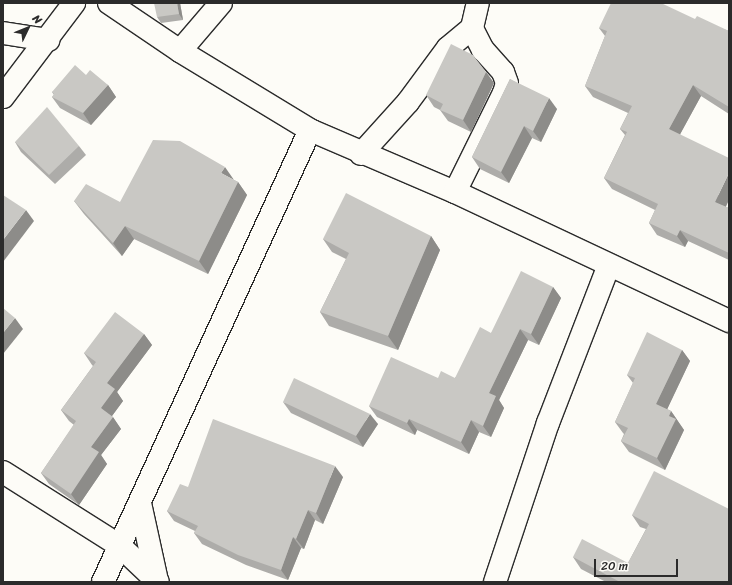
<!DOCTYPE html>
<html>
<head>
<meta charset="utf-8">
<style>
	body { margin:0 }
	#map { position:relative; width:732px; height:585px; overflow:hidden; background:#fdfcf7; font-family:Sriracha,sans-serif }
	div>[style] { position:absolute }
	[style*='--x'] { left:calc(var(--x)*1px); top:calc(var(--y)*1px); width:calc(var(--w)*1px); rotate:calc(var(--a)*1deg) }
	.roads { filter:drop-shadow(1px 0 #2b2b2b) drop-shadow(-1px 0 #2b2b2b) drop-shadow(0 1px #2b2b2b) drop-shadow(0 -1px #2b2b2b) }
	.minor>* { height:22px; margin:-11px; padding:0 11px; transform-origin:11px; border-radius:11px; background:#fdfcf7 }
	.wall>* { inset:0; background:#adaca9 }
	.shaded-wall>* { inset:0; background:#8d8c89 }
	.building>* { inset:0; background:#c9c8c4 }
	span { translate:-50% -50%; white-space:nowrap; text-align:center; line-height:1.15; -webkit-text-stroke:4px #fdfcf7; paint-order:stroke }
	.frame { position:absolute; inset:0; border:4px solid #2b2b2b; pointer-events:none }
	.north { position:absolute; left:8px; top:8px; width:40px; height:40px; -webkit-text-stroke:3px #fdfcf7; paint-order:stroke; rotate:47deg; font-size:11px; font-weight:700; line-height:16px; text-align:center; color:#2b2b2b }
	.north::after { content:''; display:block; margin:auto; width:14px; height:18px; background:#2b2b2b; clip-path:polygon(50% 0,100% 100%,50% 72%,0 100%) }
	.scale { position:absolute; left:594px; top:559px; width:84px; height:18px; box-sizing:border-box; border:2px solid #2b2b2b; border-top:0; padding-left:5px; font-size:12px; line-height:14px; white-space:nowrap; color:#2b2b2b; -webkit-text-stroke:3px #fdfcf7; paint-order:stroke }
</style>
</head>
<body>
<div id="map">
	<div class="roads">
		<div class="minor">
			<div style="--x:109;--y:3;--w:86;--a:34.1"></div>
			<div style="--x:180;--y:51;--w:152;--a:31.3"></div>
			<div style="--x:310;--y:130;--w:158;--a:23.2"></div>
			<div style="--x:455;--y:192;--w:303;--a:25.2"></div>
			<div style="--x:3;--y:33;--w:46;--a:8.8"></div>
			<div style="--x:180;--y:51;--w:63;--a:-49.5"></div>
			<div style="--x:3;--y:97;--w:118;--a:-52.9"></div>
			<div style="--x:361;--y:154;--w:70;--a:-47.9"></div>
			<div style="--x:408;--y:102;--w:67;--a:-53.5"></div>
			<div style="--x:448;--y:48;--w:31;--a:-40"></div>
			<div style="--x:455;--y:192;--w:110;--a:-63.7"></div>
			<div style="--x:504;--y:93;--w:10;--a:-73"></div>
			<div style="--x:507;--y:83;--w:12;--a:-110"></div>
			<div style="--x:503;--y:72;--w:30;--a:-132"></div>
			<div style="--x:483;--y:50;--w:25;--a:-117"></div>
			<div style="--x:472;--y:28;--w:26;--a:-77"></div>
			<div style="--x:3;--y:472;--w:138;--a:32.3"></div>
			<div style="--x:120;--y:546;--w:52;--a:43.5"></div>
			<div style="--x:140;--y:503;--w:80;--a:77.7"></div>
			<div style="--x:103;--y:582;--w:497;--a:-65.4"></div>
			<div style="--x:495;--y:582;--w:168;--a:-71.6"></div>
			<div style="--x:548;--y:423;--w:169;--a:-68.9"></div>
		</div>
	</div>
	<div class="wall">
		<div style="clip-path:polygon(180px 3px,183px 20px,161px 23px,157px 17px)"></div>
		<div style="clip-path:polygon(695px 19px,729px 31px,729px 114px,701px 96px,680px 134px,726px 207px,729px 208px,729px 260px,688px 241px,685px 247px,657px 235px,649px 223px,655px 210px,612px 189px,604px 178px,625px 135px,620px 129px,628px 113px,593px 97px,585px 86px,605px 36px,599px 28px)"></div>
		<div style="clip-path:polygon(486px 72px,494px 83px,471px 132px,448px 121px,440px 110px,434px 107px,426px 95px)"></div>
		<div style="clip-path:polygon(86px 75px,108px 85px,116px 97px,91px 125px,60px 108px,52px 97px,54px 95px,52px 92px)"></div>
		<div style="clip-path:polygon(510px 79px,557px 109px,541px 142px,532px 138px,509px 183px,480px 169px,472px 157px)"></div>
		<div style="clip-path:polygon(15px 142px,79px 146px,86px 155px,55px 184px,21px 152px)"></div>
		<div style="clip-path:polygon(234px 180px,238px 182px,247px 195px,208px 274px,134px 239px,122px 256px,84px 214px,74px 201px,120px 202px)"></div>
		<div style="clip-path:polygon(431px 236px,440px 250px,398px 350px,329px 326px,320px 312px,346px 259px,332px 252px,323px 239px)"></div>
		<div style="clip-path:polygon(553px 287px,561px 298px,539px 345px,528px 340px,499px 400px,504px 408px,491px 437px,479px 432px,469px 454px,417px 430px,415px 435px,377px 417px,369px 406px,438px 378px,455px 378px,491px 333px)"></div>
		<div style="clip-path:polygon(144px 334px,152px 345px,117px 392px,123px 401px,112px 416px,121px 429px,101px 455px,107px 464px,79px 505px,49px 484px,41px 473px,74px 425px,69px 421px,61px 410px,93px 366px,92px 365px,84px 353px)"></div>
		<div style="clip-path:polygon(682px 350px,690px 361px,667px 409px,671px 411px,684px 430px,665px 470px,629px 452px,621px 441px,624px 434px,623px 433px,615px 422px,633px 383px,627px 375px)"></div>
		<div style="clip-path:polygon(283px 402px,378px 424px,363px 447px,291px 413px)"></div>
		<div style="clip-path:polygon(343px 477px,323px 524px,315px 520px,304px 549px,301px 548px,288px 580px,246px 565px,202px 544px,194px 533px,195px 531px,174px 521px,167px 511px,188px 487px)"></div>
		<div style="clip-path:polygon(729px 509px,729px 582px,606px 582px,581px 569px,573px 557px,628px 563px,646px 529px,640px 527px,632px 515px)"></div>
	</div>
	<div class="shaded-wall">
		<div style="clip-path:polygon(177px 3px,180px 3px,183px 20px,179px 14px)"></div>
		<div style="clip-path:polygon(486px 72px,494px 83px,471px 132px,463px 120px)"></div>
		<div style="clip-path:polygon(108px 85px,116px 97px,91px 125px,83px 113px)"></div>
		<div style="clip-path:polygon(693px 85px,701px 96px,677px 140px,669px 129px)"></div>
		<div style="clip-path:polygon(549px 98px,557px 109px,541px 142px,533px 131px)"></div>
		<div style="clip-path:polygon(524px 126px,532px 138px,509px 183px,501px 172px)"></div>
		<div style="clip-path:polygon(225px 167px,234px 180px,221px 173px)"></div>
		<div style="clip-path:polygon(729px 173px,729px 200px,723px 213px,715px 202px)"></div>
		<div style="clip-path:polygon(238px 182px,247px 195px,208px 274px,199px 261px)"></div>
		<div style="clip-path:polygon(26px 210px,34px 221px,3px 262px,3px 240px)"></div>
		<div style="clip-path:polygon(125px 226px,134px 239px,122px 256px,113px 243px)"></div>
		<div style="clip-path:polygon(680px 230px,688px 241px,685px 247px,677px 236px)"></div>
		<div style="clip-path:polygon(431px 236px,440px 250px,398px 350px,388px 336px)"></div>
		<div style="clip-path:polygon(553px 287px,561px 298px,539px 345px,531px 334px)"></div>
		<div style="clip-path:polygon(15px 318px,23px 329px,3px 354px,3px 333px)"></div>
		<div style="clip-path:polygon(520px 329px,528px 340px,499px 400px,504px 408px,491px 437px,483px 426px,489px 393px)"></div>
		<div style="clip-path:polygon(144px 334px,152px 345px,117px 392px,123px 401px,109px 420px,101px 408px,107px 383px)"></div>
		<div style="clip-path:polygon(682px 350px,690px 361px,664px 416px,656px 404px)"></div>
		<div style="clip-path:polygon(671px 411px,684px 430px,665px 470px,657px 458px,669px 416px)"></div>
		<div style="clip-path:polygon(370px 414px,378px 424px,363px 447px,356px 436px)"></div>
		<div style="clip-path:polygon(113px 417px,121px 429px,101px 455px,107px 464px,79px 505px,71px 494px,91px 447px)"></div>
		<div style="clip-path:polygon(409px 419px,417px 430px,415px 435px,407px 423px)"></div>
		<div style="clip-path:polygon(471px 420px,479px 432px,469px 454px,461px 442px)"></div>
		<div style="clip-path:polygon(335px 466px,343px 477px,323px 524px,316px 513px)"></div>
		<div style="clip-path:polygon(308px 510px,315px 520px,304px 549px,296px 539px)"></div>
		<div style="clip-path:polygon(293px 537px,301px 548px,288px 580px,281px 570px)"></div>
	</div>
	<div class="building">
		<div style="clip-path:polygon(154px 3px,177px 3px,179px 14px,157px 17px)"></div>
		<div style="clip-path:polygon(611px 3px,661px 3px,695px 19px,697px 16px,729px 31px,729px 107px,693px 85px,669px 129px,729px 158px,729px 173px,715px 202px,729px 208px,729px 253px,680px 230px,677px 236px,649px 223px,658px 204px,604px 178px,627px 132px,620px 129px,632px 106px,585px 86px,607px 31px,599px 28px)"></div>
		<div style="clip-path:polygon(451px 44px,473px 55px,486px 72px,463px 120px,440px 110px,443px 104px,426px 95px)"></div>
		<div style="clip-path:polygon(75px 65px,86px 75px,90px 70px,108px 85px,83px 113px,52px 97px,54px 94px,52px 92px)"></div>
		<div style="clip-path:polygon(510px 79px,549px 98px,533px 131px,524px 126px,501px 172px,472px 157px)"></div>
		<div style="clip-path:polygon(47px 107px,79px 146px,49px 175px,15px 142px)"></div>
		<div style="clip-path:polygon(153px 140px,180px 141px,225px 167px,221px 173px,238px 182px,199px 261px,125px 226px,113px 243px,74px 201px,86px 184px,120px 202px)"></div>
		<div style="clip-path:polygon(346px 193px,431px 236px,388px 336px,320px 312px,349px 253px,323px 239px)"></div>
		<div style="clip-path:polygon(3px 195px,26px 210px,3px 240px)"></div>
		<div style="clip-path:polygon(521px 271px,553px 287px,531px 334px,520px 329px,489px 393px,496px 396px,483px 426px,471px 420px,461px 442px,409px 419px,407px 423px,369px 406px,391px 357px,438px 378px,441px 371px,455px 378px,480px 327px,491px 333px)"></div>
		<div style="clip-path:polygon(3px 308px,15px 318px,3px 333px)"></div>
		<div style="clip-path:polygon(115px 312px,144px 334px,107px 383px,115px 389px,101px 408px,113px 417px,91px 447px,99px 452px,71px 494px,41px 473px,76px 421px,61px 410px,96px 362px,84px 353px)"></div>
		<div style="clip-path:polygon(647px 332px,682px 350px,656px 404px,671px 411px,669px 416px,676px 419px,657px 458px,621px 441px,628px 428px,615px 422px,635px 378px,627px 375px)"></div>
		<div style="clip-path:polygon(294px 378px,370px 414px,356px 436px,283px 402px)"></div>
		<div style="clip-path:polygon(213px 419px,335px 466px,316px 513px,308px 510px,296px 539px,293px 537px,281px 570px,238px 555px,194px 533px,198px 526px,167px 511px,180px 484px,188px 487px)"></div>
		<div style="clip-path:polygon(654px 471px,729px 509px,729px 582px,620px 582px,573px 557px,582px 539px,628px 563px,649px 524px,632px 515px)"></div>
	</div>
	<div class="frame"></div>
	<div class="north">N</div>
	<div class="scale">20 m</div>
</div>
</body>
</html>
